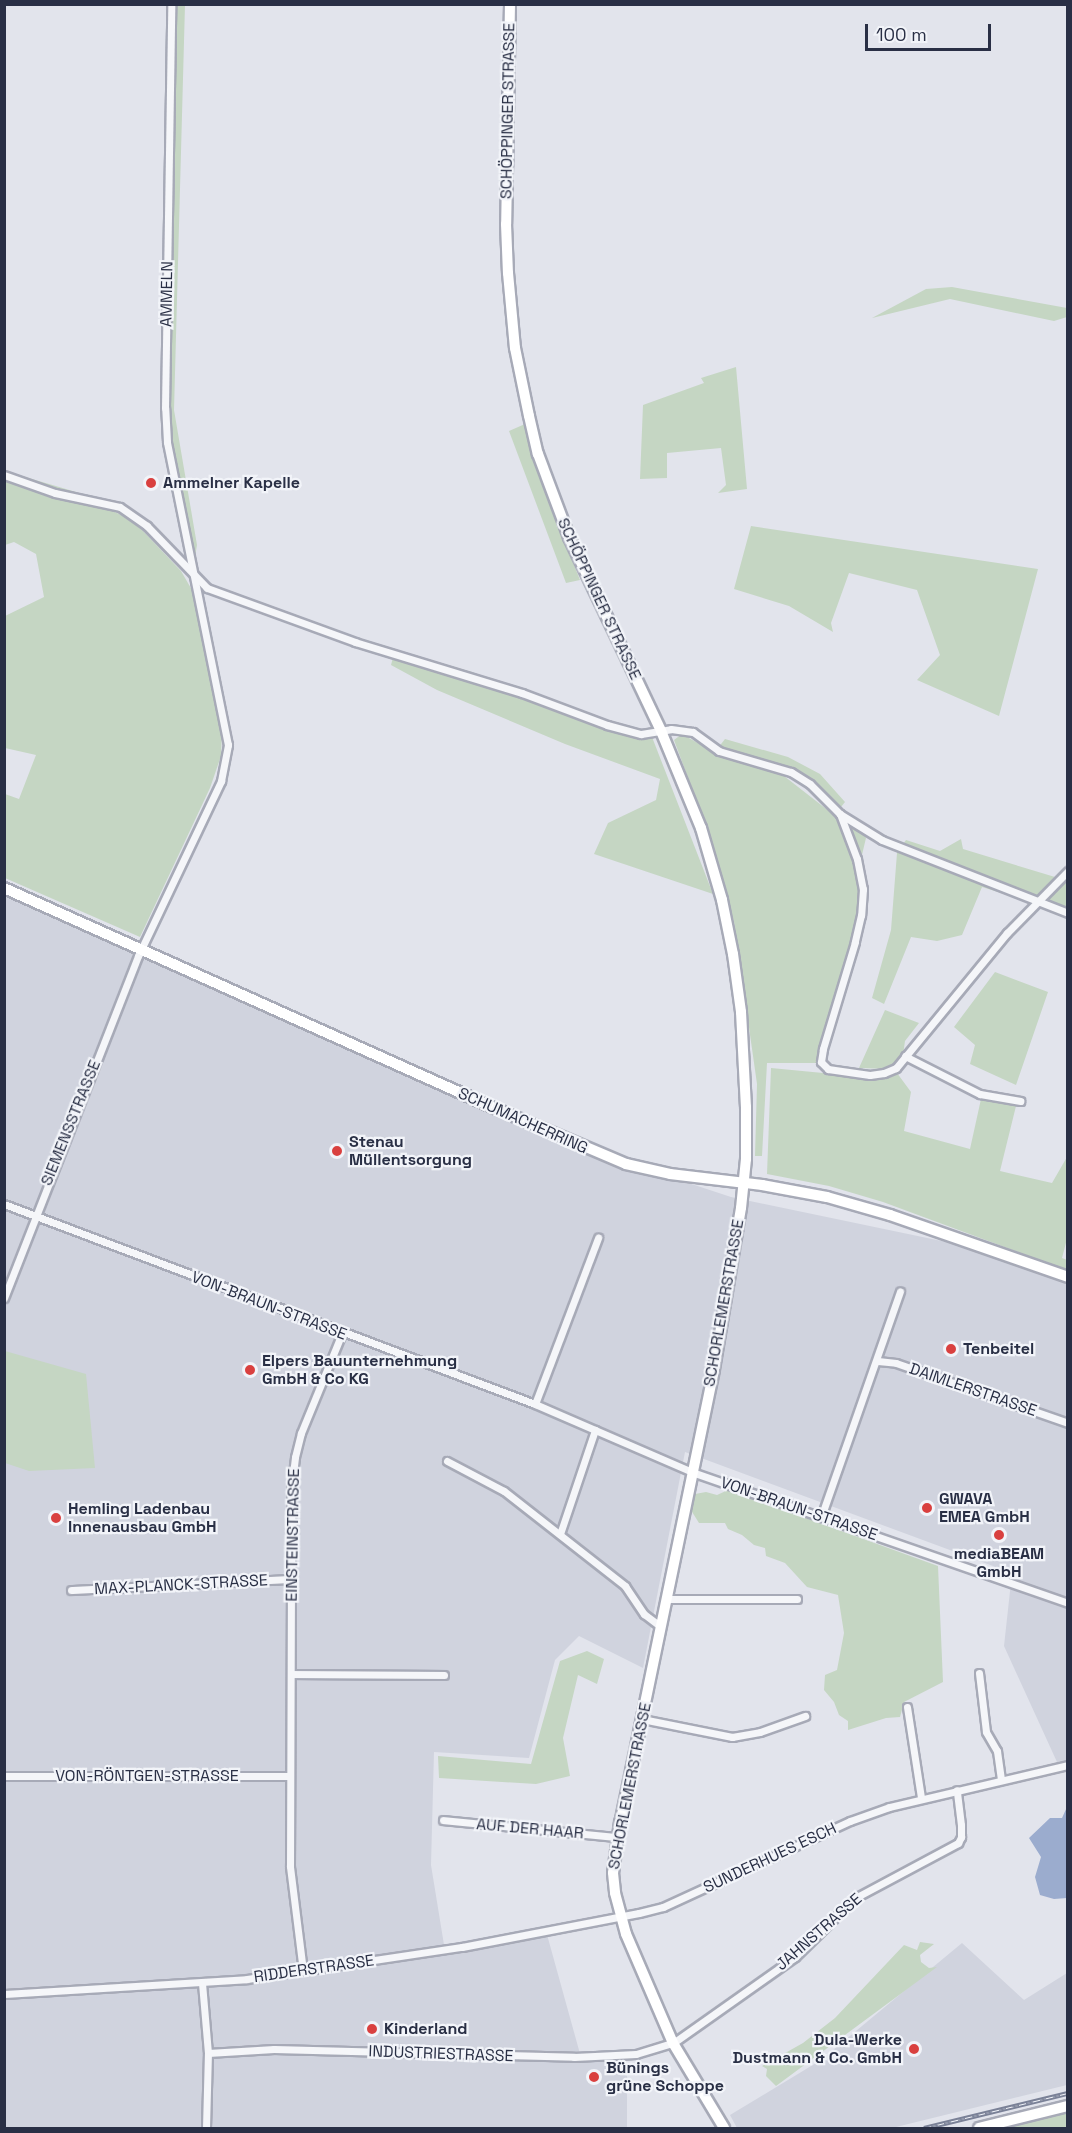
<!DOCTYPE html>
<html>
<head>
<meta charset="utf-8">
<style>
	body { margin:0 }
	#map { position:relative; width:1072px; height:2133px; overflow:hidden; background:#e2e4ec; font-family:"Space Grotesk",sans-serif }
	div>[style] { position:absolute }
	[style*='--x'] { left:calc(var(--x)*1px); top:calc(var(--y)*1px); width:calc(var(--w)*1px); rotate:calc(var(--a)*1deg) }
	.built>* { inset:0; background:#d0d3de }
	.green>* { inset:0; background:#c5d6c3 }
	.water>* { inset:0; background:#9bacce }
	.roads { filter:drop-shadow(2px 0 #a7aab7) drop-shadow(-2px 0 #a7aab7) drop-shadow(0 2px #a7aab7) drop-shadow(0 -2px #a7aab7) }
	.minor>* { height:7px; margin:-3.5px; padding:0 3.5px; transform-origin:3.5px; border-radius:3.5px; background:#f5f6f9 }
	.secondary>* { height:10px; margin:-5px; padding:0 5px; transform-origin:5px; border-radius:5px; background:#fff }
	.rail>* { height:4.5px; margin-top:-2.25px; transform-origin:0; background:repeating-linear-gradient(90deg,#f2f4f9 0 7px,#7a8197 0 14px); box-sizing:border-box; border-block:2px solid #7a8197 }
	.dots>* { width:16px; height:16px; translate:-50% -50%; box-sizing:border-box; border:3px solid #f2f4f9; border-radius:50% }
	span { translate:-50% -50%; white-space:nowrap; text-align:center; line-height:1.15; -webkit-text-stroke:4.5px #f2f4f9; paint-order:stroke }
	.street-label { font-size:16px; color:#292f45 }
	.poi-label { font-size:16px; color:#292f45; font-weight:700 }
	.left { translate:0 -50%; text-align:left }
	.right { translate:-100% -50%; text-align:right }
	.frame { position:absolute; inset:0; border:6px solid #292f45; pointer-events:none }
	.scale { position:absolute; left:865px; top:24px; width:126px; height:27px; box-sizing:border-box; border:3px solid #292f45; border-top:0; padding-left:8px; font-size:18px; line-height:21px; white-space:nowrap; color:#292f45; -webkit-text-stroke:4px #f2f4f9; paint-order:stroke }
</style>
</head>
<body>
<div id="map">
	<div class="built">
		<div style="clip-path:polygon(5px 884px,567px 1143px,731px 1197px,956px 1244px,1067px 1283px,1067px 1760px,1057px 1762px,1004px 1646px,1012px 1573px,685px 1452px,643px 1668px,579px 1636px,555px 1660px,529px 1758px,434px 1752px,431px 1865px,445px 1951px,546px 1931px,582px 2061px,627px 2062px,627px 2128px,5px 2128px)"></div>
		<div style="clip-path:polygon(962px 1943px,1024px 2000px,1067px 1973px,1067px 2085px,892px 2128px,737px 2128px,730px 2115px,821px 2060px)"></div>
	</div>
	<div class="green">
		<div style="clip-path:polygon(172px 5px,185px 5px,174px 410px,197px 545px,194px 563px,179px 493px,167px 408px)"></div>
		<div style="clip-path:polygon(952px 287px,1067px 308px,1067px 317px,1054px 321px,950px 299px,872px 318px,926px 289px)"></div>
		<div style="clip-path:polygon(736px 367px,747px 489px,718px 493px,726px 485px,721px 448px,667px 453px,667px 478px,640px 479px,643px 405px,704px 383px,701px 378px)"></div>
		<div style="clip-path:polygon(525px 424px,546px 494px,580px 580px,566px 583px,509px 431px)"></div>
		<div style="clip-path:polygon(5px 471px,76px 492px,81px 504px,109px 509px,127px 518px,142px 530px,181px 571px,192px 590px,222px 731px,221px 756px,210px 788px,140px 937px,5px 878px,5px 794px,19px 799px,36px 755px,5px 748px,5px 616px,44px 597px,36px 554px,14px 542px,5px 545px)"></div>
		<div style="clip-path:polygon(751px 526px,1038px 569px,999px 716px,917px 680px,940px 655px,917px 590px,849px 573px,831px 623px,833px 632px,789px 606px,734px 589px)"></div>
		<div style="clip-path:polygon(395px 650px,472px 672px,624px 735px,652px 737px,713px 894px,594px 854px,608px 823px,656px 800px,660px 779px,565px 744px,437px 690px,391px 665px)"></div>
		<div style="clip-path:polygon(682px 734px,722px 757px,784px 776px,834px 815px,860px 827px,866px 838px,861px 859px,861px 890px,856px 932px,817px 1063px,767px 1063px,762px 1156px,755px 1156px,757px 1084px,734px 922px,714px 848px,674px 740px)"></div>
		<div style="clip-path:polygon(725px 739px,788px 757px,820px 774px,845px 802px,841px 807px,797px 772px,718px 748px)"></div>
		<div style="clip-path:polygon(961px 839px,963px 849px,1055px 877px,1060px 884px,1067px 876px,1067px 908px,1047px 900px,1024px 900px,982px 887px,962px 935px,937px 941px,911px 937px,884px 1004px,872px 998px,891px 930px,897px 853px,906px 840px,940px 851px)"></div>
		<div style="clip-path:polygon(995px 972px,1048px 992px,1016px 1085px,970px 1064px,975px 1045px,954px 1027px)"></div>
		<div style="clip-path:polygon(885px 1010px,919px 1023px,905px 1041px,903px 1055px,888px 1069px,859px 1068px)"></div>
		<div style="clip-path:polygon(771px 1068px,875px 1078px,897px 1073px,911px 1092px,904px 1131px,970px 1149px,981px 1099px,1016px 1106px,1000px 1171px,1052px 1183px,1067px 1157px,1068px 1235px,1062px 1258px,1067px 1260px,1067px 1270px,883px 1202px,829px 1186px,767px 1174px)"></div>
		<div style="clip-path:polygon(5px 1351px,86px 1374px,95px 1468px,29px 1471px,5px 1463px)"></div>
		<div style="clip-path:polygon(728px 1490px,938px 1566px,943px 1682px,904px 1702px,900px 1717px,886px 1718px,848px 1730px,848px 1721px,839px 1715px,834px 1702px,824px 1690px,825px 1675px,837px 1670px,844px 1633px,838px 1595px,807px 1587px,785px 1563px,766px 1556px,765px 1548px,754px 1545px,742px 1535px,728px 1529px,725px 1523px,699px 1523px,689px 1507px,695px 1494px,706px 1492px,717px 1495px)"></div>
		<div style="clip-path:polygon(587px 1651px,604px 1659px,597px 1684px,578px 1675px,563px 1738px,570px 1776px,536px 1784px,439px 1778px,438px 1756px,531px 1764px,560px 1661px)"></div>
		<div style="clip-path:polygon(920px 1942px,934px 1944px,920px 1955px,921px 1962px,929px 1968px,937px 1967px,776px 2086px,766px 2076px,767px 2069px,762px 2066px,803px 2043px,835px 2018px,904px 1945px,917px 1950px)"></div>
		<div style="clip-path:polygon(1067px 2112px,1067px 2128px,1004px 2128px,1056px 2116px)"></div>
	</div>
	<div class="water">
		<div style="clip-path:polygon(1067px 1807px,1067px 1898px,1054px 1899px,1040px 1895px,1035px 1877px,1041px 1857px,1029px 1838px,1050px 1818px,1062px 1818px)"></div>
	</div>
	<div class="roads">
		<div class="minor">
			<div style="--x:4;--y:475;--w:54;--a:19.4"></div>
			<div style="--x:55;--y:493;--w:66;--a:12.2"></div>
			<div style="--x:120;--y:507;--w:33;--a:35"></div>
			<div style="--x:147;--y:526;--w:86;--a:45.9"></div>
			<div style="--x:207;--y:588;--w:158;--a:20"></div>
			<div style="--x:355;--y:642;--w:175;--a:17"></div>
			<div style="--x:522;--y:693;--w:91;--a:20.6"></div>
			<div style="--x:607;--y:725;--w:35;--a:15"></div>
			<div style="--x:641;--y:734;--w:30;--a:-9"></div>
			<div style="--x:671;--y:729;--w:22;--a:8"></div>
			<div style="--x:693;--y:732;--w:32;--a:36"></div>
			<div style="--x:719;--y:751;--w:75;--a:16.3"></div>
			<div style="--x:791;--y:772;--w:22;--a:32"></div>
			<div style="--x:810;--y:784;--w:42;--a:45"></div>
			<div style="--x:840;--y:814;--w:49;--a:31.8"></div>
			<div style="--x:882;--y:840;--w:200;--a:21.4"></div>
			<div style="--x:840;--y:814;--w:48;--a:69.3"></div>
			<div style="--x:857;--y:859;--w:31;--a:79"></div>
			<div style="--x:863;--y:889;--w:26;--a:94"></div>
			<div style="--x:861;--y:915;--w:28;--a:103"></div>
			<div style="--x:855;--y:942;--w:112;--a:106.7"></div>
			<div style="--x:823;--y:1049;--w:13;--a:99"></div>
			<div style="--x:821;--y:1062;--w:10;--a:45"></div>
			<div style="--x:828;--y:1069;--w:42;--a:8.1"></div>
			<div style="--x:870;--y:1075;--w:14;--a:-8"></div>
			<div style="--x:884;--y:1073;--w:13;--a:-23"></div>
			<div style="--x:896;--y:1068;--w:175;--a:-50.6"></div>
			<div style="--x:1007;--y:933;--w:87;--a:-45.5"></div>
			<div style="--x:905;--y:1056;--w:84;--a:26.9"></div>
			<div style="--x:980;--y:1094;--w:41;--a:9.9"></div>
			<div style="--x:4;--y:1204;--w:567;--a:20.64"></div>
			<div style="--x:535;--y:1404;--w:171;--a:23.4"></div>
			<div style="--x:692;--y:1472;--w:398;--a:19.2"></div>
			<div style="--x:4;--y:1298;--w:367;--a:-68.6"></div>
			<div style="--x:138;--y:956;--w:194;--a:-64.6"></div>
			<div style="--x:221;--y:781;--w:37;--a:-79"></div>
			<div style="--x:228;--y:745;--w:309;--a:-101.4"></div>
			<div style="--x:167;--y:442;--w:34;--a:-93"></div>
			<div style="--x:165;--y:408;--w:404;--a:-89.1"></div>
			<div style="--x:878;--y:1361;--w:18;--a:6"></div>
			<div style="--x:896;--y:1363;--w:182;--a:19.2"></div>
			<div style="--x:535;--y:1404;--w:178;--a:-69.2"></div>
			<div style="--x:447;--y:1461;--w:64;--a:27.8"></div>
			<div style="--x:504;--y:1491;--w:154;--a:38.1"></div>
			<div style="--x:625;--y:1586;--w:34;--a:56"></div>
			<div style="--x:644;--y:1614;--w:21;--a:37"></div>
			<div style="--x:821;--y:1517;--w:239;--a:-70.7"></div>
			<div style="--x:560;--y:1534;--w:110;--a:-71.4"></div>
			<div style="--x:71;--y:1590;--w:220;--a:-2.9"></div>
			<div style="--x:667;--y:1599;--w:130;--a:0"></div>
			<div style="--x:979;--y:1673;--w:59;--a:83.2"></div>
			<div style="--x:986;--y:1732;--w:22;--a:60"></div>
			<div style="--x:997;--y:1751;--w:29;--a:82"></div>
			<div style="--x:291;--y:1674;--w:153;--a:0.4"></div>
			<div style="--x:907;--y:1707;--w:91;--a:81.2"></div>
			<div style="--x:642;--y:1719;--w:92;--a:11.3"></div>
			<div style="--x:732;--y:1737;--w:28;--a:-10"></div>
			<div style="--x:760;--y:1732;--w:48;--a:-19.6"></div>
			<div style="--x:4;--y:1776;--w:286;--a:0"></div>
			<div style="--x:443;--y:1820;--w:175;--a:5.6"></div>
			<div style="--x:303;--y:1971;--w:106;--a:-97.1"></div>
			<div style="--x:290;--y:1866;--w:376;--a:-89.8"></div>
			<div style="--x:291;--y:1490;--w:33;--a:-83"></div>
			<div style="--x:295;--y:1457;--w:25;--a:-76"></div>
			<div style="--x:301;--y:1433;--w:108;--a:-67.7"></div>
			<div style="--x:202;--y:1983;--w:70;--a:85.1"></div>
			<div style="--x:208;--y:2053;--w:66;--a:-3.5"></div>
			<div style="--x:274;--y:2049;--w:300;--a:1.5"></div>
			<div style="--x:574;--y:2057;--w:62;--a:-2.8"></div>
			<div style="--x:636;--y:2054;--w:39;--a:-17"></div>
			<div style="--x:673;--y:2043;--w:149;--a:-35.2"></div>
			<div style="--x:795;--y:1957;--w:84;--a:-44.5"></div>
			<div style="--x:855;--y:1898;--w:117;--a:-28.1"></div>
			<div style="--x:958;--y:1843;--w:7;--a:-63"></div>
			<div style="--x:961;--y:1837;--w:12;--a:-90"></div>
			<div style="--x:961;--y:1825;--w:35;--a:-97"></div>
			<div style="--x:4;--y:1994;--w:243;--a:-3.5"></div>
			<div style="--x:247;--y:1979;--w:217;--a:-8.5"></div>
			<div style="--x:462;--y:1947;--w:180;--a:-10.9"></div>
			<div style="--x:639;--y:1913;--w:25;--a:-14"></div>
			<div style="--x:663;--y:1907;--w:206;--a:-24.7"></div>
			<div style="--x:850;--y:1821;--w:41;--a:-19.7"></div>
			<div style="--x:889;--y:1807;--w:184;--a:-13.2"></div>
			<div style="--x:206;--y:2128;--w:75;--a:-88.5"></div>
		</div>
		<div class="secondary">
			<div style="--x:510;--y:4;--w:220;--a:91"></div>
			<div style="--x:506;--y:224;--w:49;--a:87.7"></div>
			<div style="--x:508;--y:273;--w:75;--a:84.7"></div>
			<div style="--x:515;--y:348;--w:69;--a:78.4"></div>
			<div style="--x:529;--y:416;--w:39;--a:77"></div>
			<div style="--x:538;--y:454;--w:89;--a:69.5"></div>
			<div style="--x:569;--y:537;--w:215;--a:64.6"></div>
			<div style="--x:661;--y:731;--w:105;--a:67.6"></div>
			<div style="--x:701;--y:828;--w:75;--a:73.7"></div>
			<div style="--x:722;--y:900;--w:55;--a:78.5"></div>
			<div style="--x:733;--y:954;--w:59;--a:82.1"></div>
			<div style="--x:741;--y:1012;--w:95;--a:87"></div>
			<div style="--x:746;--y:1107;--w:52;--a:90"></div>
			<div style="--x:746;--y:1159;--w:49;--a:95.8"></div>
			<div style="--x:741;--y:1208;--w:164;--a:99.5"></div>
			<div style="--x:714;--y:1370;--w:462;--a:101.7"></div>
			<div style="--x:620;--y:1822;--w:51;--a:97.8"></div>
			<div style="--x:613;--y:1873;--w:20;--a:84"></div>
			<div style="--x:615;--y:1893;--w:42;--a:75"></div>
			<div style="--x:626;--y:1934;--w:119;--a:66.7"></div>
			<div style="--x:673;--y:2043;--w:99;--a:59"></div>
			<div style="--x:4;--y:888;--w:535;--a:24.17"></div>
			<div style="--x:492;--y:1107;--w:146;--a:23"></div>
			<div style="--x:626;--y:1164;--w:45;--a:12.8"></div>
			<div style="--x:670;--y:1174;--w:93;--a:6.8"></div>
			<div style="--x:762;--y:1185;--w:66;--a:10.5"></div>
			<div style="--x:827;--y:1197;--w:66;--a:15.9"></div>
			<div style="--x:890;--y:1215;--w:188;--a:19.2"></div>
			<div style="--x:979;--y:2128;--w:92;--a:-13.9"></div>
		</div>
	</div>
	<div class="rail">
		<div style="--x:924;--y:2128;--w:148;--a:-13.7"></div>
	</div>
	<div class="dots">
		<div style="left:151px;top:483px;background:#d9403f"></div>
		<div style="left:337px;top:1151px;background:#d9403f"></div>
		<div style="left:951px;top:1349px;background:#d9403f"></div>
		<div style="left:250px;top:1370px;background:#d9403f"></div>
		<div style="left:927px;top:1508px;background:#d9403f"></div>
		<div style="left:56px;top:1518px;background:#d9403f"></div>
		<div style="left:999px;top:1535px;background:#d9403f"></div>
		<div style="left:372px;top:2029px;background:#d9403f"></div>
		<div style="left:914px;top:2049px;background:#d9403f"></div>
		<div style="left:594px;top:2077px;background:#d9403f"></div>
	</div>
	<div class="street-label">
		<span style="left:508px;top:111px;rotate:-89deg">SCHÖPPINGER STRASSE</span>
		<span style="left:167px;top:294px;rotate:-89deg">AMMELN</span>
		<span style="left:599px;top:599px;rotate:65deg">SCHÖPPINGER STRASSE</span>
		<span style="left:523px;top:1121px;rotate:24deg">SCHUMACHERRING</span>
		<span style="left:71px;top:1123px;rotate:-68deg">SIEMENSSTRASSE</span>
		<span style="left:724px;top:1303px;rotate:-80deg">SCHORLEMERSTRASSE</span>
		<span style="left:269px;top:1306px;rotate:21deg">VON-BRAUN-STRASSE</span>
		<span style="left:973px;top:1390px;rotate:19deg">DAIMLERSTRASSE</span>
		<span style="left:799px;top:1509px;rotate:19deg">VON-BRAUN-STRASSE</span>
		<span style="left:293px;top:1535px;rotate:-89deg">EINSTEINSTRASSE</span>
		<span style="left:181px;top:1585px;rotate:-3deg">MAX-PLANCK-STRASSE</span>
		<span style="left:147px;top:1776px">VON-RÖNTGEN-STRASSE</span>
		<span style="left:630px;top:1786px;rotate:-79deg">SCHORLEMERSTRASSE</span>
		<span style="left:530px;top:1829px;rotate:5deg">AUF DER HAAR</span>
		<span style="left:770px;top:1858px;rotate:-25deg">SUNDERHUES ESCH</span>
		<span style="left:819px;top:1932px;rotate:-41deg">JAHNSTRASSE</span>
		<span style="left:314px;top:1969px;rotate:-8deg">RIDDERSTRASSE</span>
		<span style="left:441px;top:2054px;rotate:2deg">INDUSTRIESTRASSE</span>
	</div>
	<div class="poi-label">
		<span class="left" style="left:163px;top:483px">Ammelner Kapelle</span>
		<span class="left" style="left:349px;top:1151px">Stenau<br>Müllentsorgung</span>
		<span class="left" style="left:963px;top:1349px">Tenbeitel</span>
		<span class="left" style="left:262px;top:1370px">Elpers Bauunternehmung<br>GmbH &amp; Co KG</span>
		<span class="left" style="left:939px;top:1508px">GWAVA<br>EMEA GmbH</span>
		<span class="left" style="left:68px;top:1518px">Hemling Ladenbau<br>Innenausbau GmbH</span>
		<span style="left:999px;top:1563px">mediaBEAM<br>GmbH</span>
		<span class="left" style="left:384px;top:2029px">Kinderland</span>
		<span class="right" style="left:902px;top:2049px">Dula-Werke<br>Dustmann &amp; Co. GmbH</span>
		<span class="left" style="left:606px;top:2077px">Bünings<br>grüne Schoppe</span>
	</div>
	<div class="frame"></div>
	<div class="scale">100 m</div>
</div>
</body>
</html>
